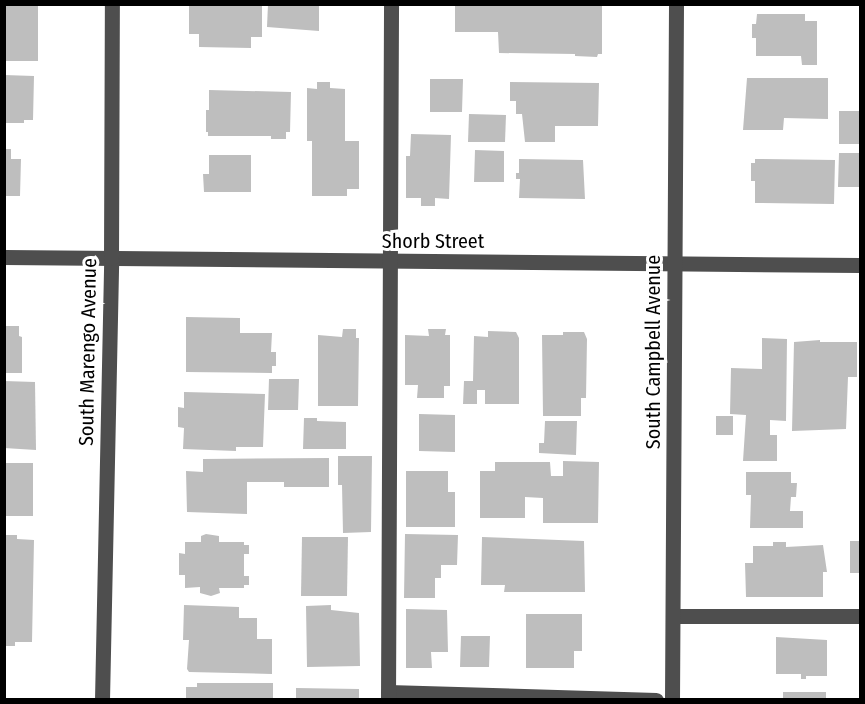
<!DOCTYPE html>
<html>
<head>
<meta charset="utf-8">
<style>
	body { margin:0 }
	#map { position:relative; width:865px; height:704px; overflow:hidden; background:#fff; font-family:"Fira Sans Condensed",sans-serif }
	div>[style] { position:absolute }
	[style*='--x'] { left:calc(var(--x)*1px); top:calc(var(--y)*1px); width:calc(var(--w)*1px); rotate:calc(var(--a)*1deg) }
	.building>* { inset:0; background:#bebebe }
	.minor>* { height:15px; margin:-7.5px; padding:0 7.5px; transform-origin:7.5px; border-radius:7.5px; background:#4e4e4e }
	span { translate:-50% -50%; white-space:nowrap; text-align:center; line-height:1.15; -webkit-text-stroke:6px #fff; paint-order:stroke }
	.street-label { font-size:20px; color:#000 }
	.frame { position:absolute; inset:0; border:6px solid #000; pointer-events:none }
</style>
</head>
<body>
<div id="map">
	<div class="building">
		<div style="clip-path:polygon(4px 4px,38px 4px,38px 61px,4px 61px)"></div>
		<div style="clip-path:polygon(189px 4px,262px 6px,262px 37px,251px 37px,251px 48px,199px 47px,199px 34px,189px 34px)"></div>
		<div style="clip-path:polygon(268px 4px,319px 4px,319px 31px,267px 27px)"></div>
		<div style="clip-path:polygon(455px 4px,602px 4px,602px 54px,598px 54px,597px 57px,575px 56px,575px 54px,499px 53px,498px 32px,455px 32px)"></div>
		<div style="clip-path:polygon(757px 14px,805px 14px,805px 21px,817px 21px,817px 65px,802px 65px,801px 56px,756px 56px,756px 38px,752px 38px,752px 24px,756px 24px)"></div>
		<div style="clip-path:polygon(4px 75px,34px 76px,33px 120px,24px 120px,24px 123px,4px 123px)"></div>
		<div style="clip-path:polygon(747px 78px,828px 78px,828px 119px,784px 118px,783px 130px,743px 130px)"></div>
		<div style="clip-path:polygon(430px 79px,463px 79px,462px 112px,430px 112px)"></div>
		<div style="clip-path:polygon(317px 82px,330px 82px,330px 88px,345px 89px,345px 141px,359px 141px,359px 189px,347px 189px,347px 196px,312px 196px,312px 141px,307px 141px,307px 88px,317px 89px)"></div>
		<div style="clip-path:polygon(510px 82px,599px 83px,598px 126px,555px 126px,555px 142px,525px 142px,522px 114px,516px 114px,516px 101px,510px 101px)"></div>
		<div style="clip-path:polygon(209px 90px,291px 92px,290px 132px,286px 132px,286px 139px,271px 139px,271px 136px,208px 136px,208px 132px,206px 132px,206px 110px,209px 110px)"></div>
		<div style="clip-path:polygon(839px 111px,860px 111px,860px 144px,839px 144px)"></div>
		<div style="clip-path:polygon(469px 114px,506px 115px,505px 142px,468px 142px)"></div>
		<div style="clip-path:polygon(411px 134px,451px 135px,449px 199px,435px 198px,435px 206px,421px 206px,421px 198px,406px 198px,406px 156px,410px 156px)"></div>
		<div style="clip-path:polygon(4px 149px,11px 149px,11px 159px,21px 159px,20px 196px,4px 196px)"></div>
		<div style="clip-path:polygon(475px 150px,504px 151px,504px 182px,474px 182px)"></div>
		<div style="clip-path:polygon(839px 153px,860px 153px,860px 187px,838px 187px)"></div>
		<div style="clip-path:polygon(209px 155px,251px 155px,251px 192px,204px 192px,203px 174px,209px 174px)"></div>
		<div style="clip-path:polygon(519px 159px,583px 160px,585px 199px,519px 198px,520px 179px,516px 179px,516px 173px,519px 173px)"></div>
		<div style="clip-path:polygon(755px 159px,835px 160px,834px 204px,755px 203px,755px 181px,751px 181px,751px 163px,755px 163px)"></div>
		<div style="clip-path:polygon(186px 317px,240px 318px,240px 333px,272px 333px,271px 352px,276px 352px,276px 366px,272px 366px,272px 373px,186px 372px)"></div>
		<div style="clip-path:polygon(4px 326px,19px 326px,19px 336px,22px 337px,22px 373px,4px 373px)"></div>
		<div style="clip-path:polygon(343px 329px,356px 329px,356px 338px,359px 338px,358px 406px,318px 406px,318px 335px,342px 337px)"></div>
		<div style="clip-path:polygon(428px 329px,446px 329px,445px 335px,450px 335px,450px 386px,444px 386px,444px 398px,417px 398px,418px 385px,405px 385px,405px 335px,429px 336px)"></div>
		<div style="clip-path:polygon(488px 331px,516px 332px,519px 338px,519px 404px,485px 404px,485px 390px,477px 390px,477px 404px,463px 404px,464px 381px,473px 381px,474px 336px,488px 337px)"></div>
		<div style="clip-path:polygon(563px 332px,584px 332px,587px 339px,586px 398px,581px 398px,581px 416px,543px 416px,542px 335px,563px 335px)"></div>
		<div style="clip-path:polygon(762px 338px,787px 339px,786px 421px,770px 420px,770px 435px,777px 435px,777px 461px,743px 461px,746px 415px,730px 414px,731px 368px,762px 369px)"></div>
		<div style="clip-path:polygon(820px 340px,820px 342px,857px 342px,857px 377px,848px 377px,846px 429px,792px 431px,794px 342px)"></div>
		<div style="clip-path:polygon(269px 379px,299px 379px,298px 410px,268px 410px)"></div>
		<div style="clip-path:polygon(4px 381px,35px 382px,36px 450px,4px 448px)"></div>
		<div style="clip-path:polygon(184px 392px,265px 394px,263px 447px,236px 447px,236px 451px,183px 449px,184px 428px,178px 427px,178px 407px,184px 408px)"></div>
		<div style="clip-path:polygon(419px 414px,455px 415px,455px 452px,419px 451px)"></div>
		<div style="clip-path:polygon(716px 416px,733px 416px,733px 435px,716px 435px)"></div>
		<div style="clip-path:polygon(304px 418px,317px 418px,317px 421px,346px 422px,346px 449px,303px 449px)"></div>
		<div style="clip-path:polygon(545px 421px,577px 421px,576px 455px,539px 453px,539px 443px,544px 443px)"></div>
		<div style="clip-path:polygon(338px 456px,372px 456px,371px 532px,343px 533px,342px 485px,338px 485px)"></div>
		<div style="clip-path:polygon(329px 458px,329px 487px,284px 487px,284px 482px,247px 482px,247px 514px,187px 512px,186px 471px,203px 472px,203px 459px)"></div>
		<div style="clip-path:polygon(563px 461px,599px 462px,598px 523px,543px 523px,543px 498px,525px 497px,525px 518px,480px 518px,480px 471px,495px 471px,495px 462px,550px 462px,551px 476px,563px 476px)"></div>
		<div style="clip-path:polygon(4px 463px,33px 463px,33px 516px,4px 516px)"></div>
		<div style="clip-path:polygon(406px 471px,448px 471px,448px 492px,455px 492px,455px 527px,406px 527px)"></div>
		<div style="clip-path:polygon(746px 472px,791px 472px,791px 483px,797px 483px,796px 497px,791px 497px,790px 511px,803px 511px,803px 528px,750px 528px,751px 495px,746px 495px)"></div>
		<div style="clip-path:polygon(206px 534px,219px 536px,219px 542px,244px 542px,244px 545px,249px 545px,249px 554px,244px 554px,244px 576px,249px 576px,249px 585px,244px 585px,244px 588px,219px 588px,220px 593px,211px 596px,200px 593px,200px 587px,185px 588px,185px 575px,179px 575px,179px 553px,185px 554px,185px 542px,201px 542px,201px 536px)"></div>
		<div style="clip-path:polygon(405px 534px,458px 535px,457px 565px,441px 565px,441px 578px,435px 578px,435px 598px,404px 598px)"></div>
		<div style="clip-path:polygon(4px 535px,17px 535px,17px 539px,34px 540px,32px 642px,15px 642px,15px 646px,4px 646px)"></div>
		<div style="clip-path:polygon(302px 537px,348px 537px,347px 596px,301px 596px)"></div>
		<div style="clip-path:polygon(482px 537px,584px 541px,585px 592px,504px 592px,505px 585px,481px 585px)"></div>
		<div style="clip-path:polygon(850px 541px,860px 541px,860px 573px,850px 573px)"></div>
		<div style="clip-path:polygon(773px 542px,786px 542px,786px 547px,823px 545px,827px 572px,823px 572px,823px 597px,746px 597px,745px 563px,753px 563px,753px 546px,773px 546px)"></div>
		<div style="clip-path:polygon(184px 605px,239px 607px,239px 618px,257px 618px,257px 639px,272px 639px,272px 674px,189px 672px,187px 669px,189px 640px,183px 640px)"></div>
		<div style="clip-path:polygon(331px 605px,331px 610px,359px 613px,360px 666px,307px 667px,306px 606px)"></div>
		<div style="clip-path:polygon(406px 609px,447px 610px,448px 652px,431px 652px,432px 668px,406px 668px)"></div>
		<div style="clip-path:polygon(526px 614px,582px 614px,582px 651px,574px 651px,574px 668px,526px 668px)"></div>
		<div style="clip-path:polygon(461px 636px,490px 636px,489px 667px,460px 667px)"></div>
		<div style="clip-path:polygon(776px 637px,827px 640px,827px 676px,806px 676px,806px 679px,801px 679px,801px 674px,776px 674px)"></div>
		<div style="clip-path:polygon(197px 683px,273px 683px,273px 700px,186px 700px,186px 687px,197px 687px)"></div>
		<div style="clip-path:polygon(296px 688px,359px 689px,359px 700px,296px 700px)"></div>
		<div style="clip-path:polygon(783px 692px,826px 692px,826px 700px,783px 700px)"></div>
	</div>
	<div class="minor">
		<div style="--x:4;--y:257;--w:856;--a:0.54"></div>
		<div style="--x:673;--y:616;--w:187;--a:0"></div>
		<div style="--x:388;--y:692;--w:268;--a:1.7"></div>
		<div style="--x:102;--y:700;--w:442;--a:-88.8"></div>
		<div style="--x:111;--y:258;--w:254;--a:-89.8"></div>
		<div style="--x:388;--y:700;--w:696;--a:-89.75"></div>
		<div style="--x:672;--y:700;--w:696;--a:-89.67"></div>
	</div>
	<div class="street-label">
		<span style="left:433px;top:241px">Shorb Street</span>
		<span style="left:88px;top:352px;rotate:-89deg">South Marengo Avenue</span>
		<span style="left:653px;top:352px;rotate:-90deg">South Campbell Avenue</span>
	</div>
	<div class="frame"></div>
</div>
</body>
</html>
